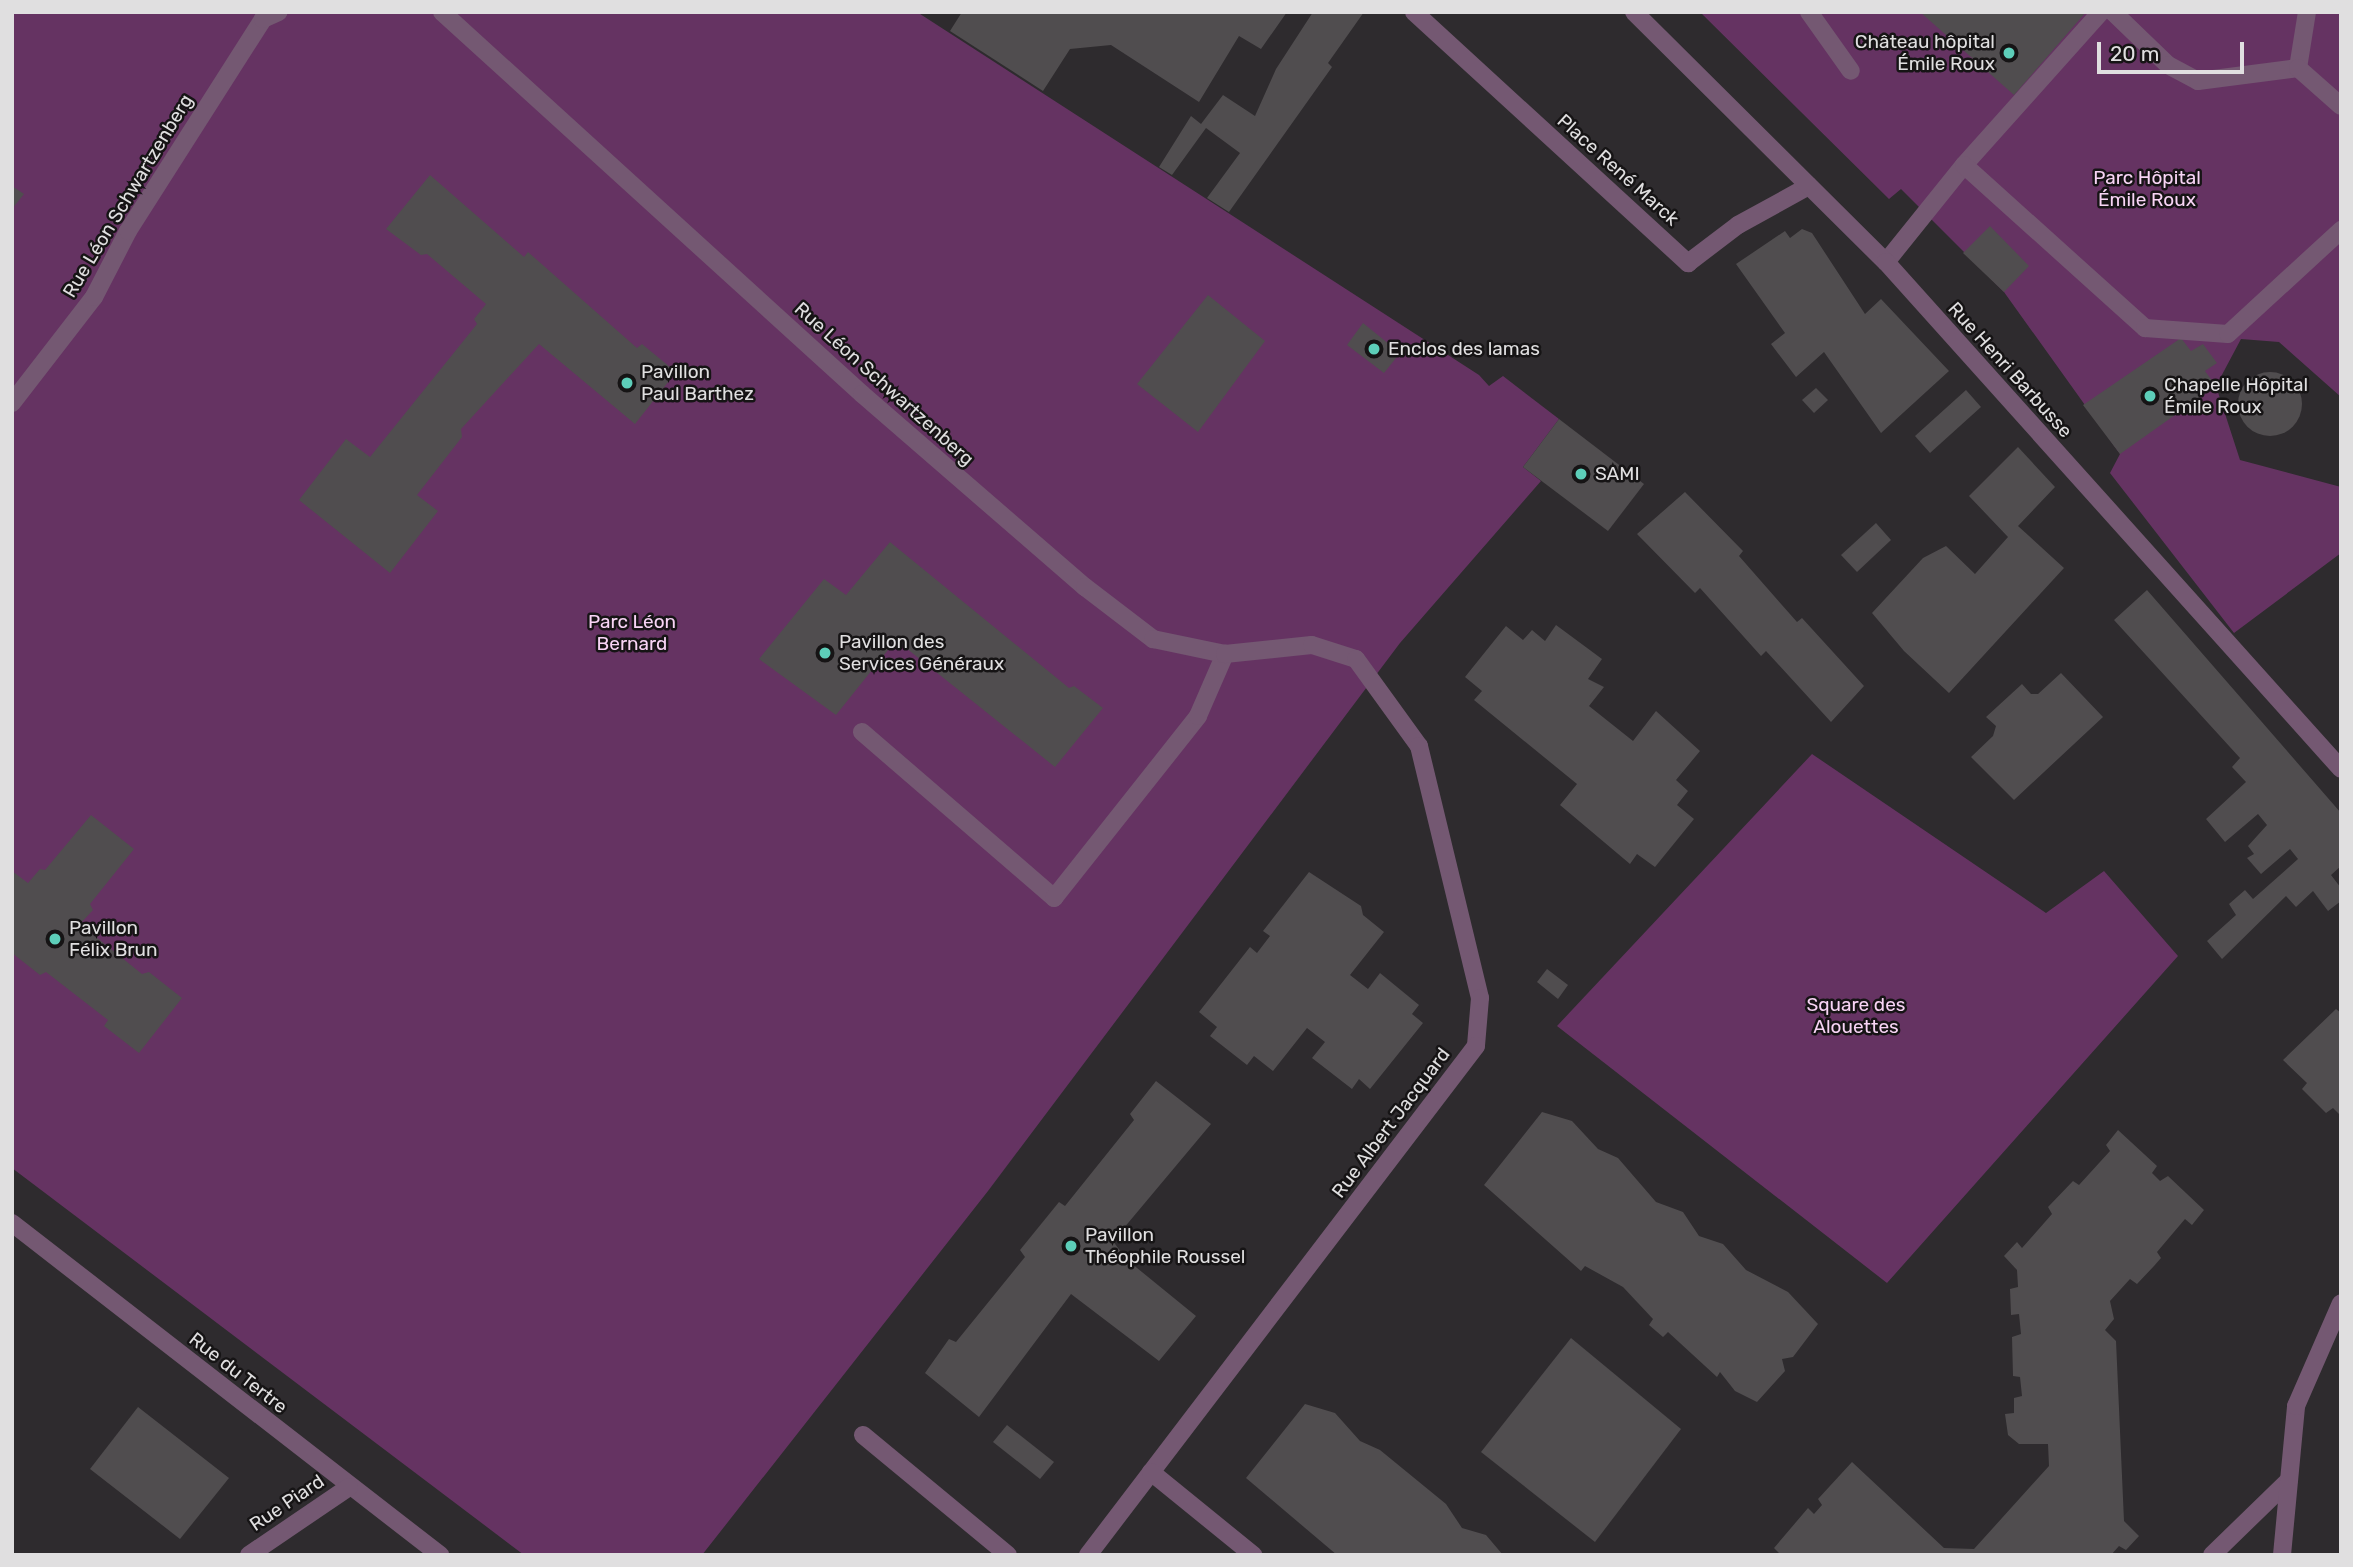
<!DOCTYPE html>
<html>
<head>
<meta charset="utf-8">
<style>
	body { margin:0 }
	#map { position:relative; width:2353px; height:1567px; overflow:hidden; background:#2e2b2e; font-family:Rubik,sans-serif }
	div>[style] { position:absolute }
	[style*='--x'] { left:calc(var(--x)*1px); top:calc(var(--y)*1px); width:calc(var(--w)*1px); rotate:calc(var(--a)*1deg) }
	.green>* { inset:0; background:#653362 }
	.building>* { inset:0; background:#504d4f }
	.round { border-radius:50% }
	.lane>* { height:18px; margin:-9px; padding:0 9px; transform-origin:9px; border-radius:9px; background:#745872 }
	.street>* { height:18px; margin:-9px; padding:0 9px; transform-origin:9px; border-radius:9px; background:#745872 }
	.dots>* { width:19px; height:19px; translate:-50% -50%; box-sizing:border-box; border:4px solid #161415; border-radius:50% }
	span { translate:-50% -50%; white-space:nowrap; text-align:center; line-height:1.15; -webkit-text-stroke:5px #161415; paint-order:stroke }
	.poi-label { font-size:19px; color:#e0dfe0 }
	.right { translate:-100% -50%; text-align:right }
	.left { translate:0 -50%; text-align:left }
	.street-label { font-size:19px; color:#e0dfe0 }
	.park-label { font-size:19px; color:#f8d4f5 }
	.frame { position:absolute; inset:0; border:14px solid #e0dfe0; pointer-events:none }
	.scale { position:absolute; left:2097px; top:42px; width:147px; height:32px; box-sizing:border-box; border:4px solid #e0dfe0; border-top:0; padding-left:9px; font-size:21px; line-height:24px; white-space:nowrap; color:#e0dfe0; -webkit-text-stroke:5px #161415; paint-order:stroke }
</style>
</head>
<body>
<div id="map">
	<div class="green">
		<div style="clip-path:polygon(12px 12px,917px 12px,1479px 375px,1489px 386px,1503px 376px,1559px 419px,1523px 467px,1541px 481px,1400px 643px,988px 1191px,702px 1555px,524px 1555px,12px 1168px)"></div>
		<div style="clip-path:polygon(1700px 12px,2341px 12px,2341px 397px,2279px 342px,2241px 339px,2216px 386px,2240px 460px,2341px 487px,2341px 553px,2234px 633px,2110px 473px,2120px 454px,2004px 292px,1901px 189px,1889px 199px)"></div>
		<div style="clip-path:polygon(1812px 754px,2046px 913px,2104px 871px,2178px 956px,1887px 1283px,1557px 1026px)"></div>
	</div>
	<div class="building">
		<div style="clip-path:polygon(962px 12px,1287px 12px,1261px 49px,1239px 36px,1199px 102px,1111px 45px,1070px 49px,1043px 91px,950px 31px)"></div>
		<div style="clip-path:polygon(1313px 12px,1364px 12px,1328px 63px,1332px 67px,1229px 212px,1207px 198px,1240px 153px,1206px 128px,1172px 175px,1159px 167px,1191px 116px,1201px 124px,1223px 95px,1255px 116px,1276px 69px)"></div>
		<div style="clip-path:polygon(1920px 12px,2086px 12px,2014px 95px)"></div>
		<div style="clip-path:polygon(430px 175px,524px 257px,528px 252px,637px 348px,642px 344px,676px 372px,635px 424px,539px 344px,461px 429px,462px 437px,417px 495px,438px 511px,390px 573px,299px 500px,346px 439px,370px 457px,477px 324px,474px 319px,486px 304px,427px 254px,421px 255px,386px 229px)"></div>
		<div style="clip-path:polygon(12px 186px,24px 194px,12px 209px)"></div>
		<div style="clip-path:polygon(1990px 226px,2029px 266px,2004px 292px,1963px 253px)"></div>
		<div style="clip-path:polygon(1802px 229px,1812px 233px,1865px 314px,1881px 299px,1949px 371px,1881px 433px,1824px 352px,1796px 377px,1771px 344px,1785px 333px,1736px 264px,1785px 231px,1790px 238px)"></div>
		<div style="clip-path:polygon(1208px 295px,1265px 341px,1198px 432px,1137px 384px)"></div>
		<div style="clip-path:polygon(1363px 323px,1400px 353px,1384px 373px,1347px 345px)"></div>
		<div style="clip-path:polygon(2181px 338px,2191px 351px,2203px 344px,2217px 363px,2205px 371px,2216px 386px,2120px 454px,2083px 405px)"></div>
		<div class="round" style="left:2238px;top:372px;width:64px;height:64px"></div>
		<div style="clip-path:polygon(1816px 388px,1828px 400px,1814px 413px,1802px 400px)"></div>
		<div style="clip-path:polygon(1966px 390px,1981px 407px,1930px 453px,1915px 436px)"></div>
		<div style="clip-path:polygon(1559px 419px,1644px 484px,1608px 531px,1523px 467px)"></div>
		<div style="clip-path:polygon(2018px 447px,2055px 487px,2018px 526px,2064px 568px,1949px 693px,1904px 651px,1872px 613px,1923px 558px,1946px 546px,1975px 574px,2008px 537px,1969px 496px)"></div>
		<div style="clip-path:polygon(1685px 492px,1743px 551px,1739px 556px,1797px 622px,1802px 618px,1864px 686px,1831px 722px,1766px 651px,1761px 656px,1700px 588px,1695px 593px,1637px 534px)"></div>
		<div style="clip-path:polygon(1876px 523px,1891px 540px,1857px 572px,1841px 555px)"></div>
		<div style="clip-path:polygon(890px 542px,1069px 688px,1074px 686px,1103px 708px,1055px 767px,896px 640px,836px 715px,759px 659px,824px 579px,846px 595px)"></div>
		<div style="clip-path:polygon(2147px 590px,2341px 813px,2341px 866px,2331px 875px,2341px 888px,2341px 901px,2328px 911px,2313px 891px,2296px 907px,2286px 896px,2222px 959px,2207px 941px,2236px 915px,2229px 904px,2245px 890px,2253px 899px,2298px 859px,2290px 849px,2261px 874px,2247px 858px,2254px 854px,2248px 846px,2267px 825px,2258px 814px,2225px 842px,2206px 819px,2246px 782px,2232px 767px,2240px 758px,2114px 620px)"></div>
		<div style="clip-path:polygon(1556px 625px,1602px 659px,1588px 679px,1604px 687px,1589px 706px,1633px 741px,1656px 711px,1700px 751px,1676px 780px,1688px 791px,1677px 805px,1694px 819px,1655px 867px,1637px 854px,1630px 864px,1560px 805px,1577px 784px,1474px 700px,1482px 691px,1465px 677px,1506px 626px,1523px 640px,1532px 630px,1545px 641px)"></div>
		<div style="clip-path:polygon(2061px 673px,2103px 717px,2014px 800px,1971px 757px,1993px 736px,1996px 726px,1986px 717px,2022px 684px,2031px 694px,2038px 694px)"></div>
		<div style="clip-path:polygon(91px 815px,134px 849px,90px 904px,93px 910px,80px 924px,142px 974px,149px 972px,182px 998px,139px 1053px,104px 1026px,108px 1020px,46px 972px,40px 975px,12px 953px,12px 871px,28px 883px,40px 869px,45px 870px)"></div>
		<div style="clip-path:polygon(1309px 872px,1361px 906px,1363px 915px,1384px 932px,1350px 975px,1368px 989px,1380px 973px,1419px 1005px,1412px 1014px,1423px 1023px,1370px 1089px,1359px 1079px,1352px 1089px,1312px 1058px,1325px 1042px,1307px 1028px,1273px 1071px,1254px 1056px,1247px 1065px,1210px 1036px,1217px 1027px,1199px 1012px,1250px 947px,1257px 953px,1270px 936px,1263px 931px)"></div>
		<div style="clip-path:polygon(1547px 969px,1568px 985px,1558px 999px,1537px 982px)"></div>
		<div style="clip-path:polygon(2336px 1009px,2341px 1013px,2341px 1116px,2333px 1108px,2326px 1113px,2302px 1089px,2307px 1083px,2283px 1060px)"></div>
		<div style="clip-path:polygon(1156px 1081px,1211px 1124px,1113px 1241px,1126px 1259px,1196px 1316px,1159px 1361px,1071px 1294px,979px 1417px,925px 1373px,949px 1339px,956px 1342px,1025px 1257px,1020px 1250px,1059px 1202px,1065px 1206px,1134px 1120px,1130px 1114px)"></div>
		<div style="clip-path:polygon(1542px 1112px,1572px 1121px,1598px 1149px,1618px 1158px,1656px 1202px,1683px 1212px,1699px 1236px,1723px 1244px,1746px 1270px,1788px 1292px,1818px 1324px,1793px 1357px,1782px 1359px,1785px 1371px,1757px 1402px,1735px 1391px,1720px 1372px,1717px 1377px,1668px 1332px,1663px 1337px,1649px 1325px,1653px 1319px,1623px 1287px,1585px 1266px,1581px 1271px,1484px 1185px)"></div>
		<div style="clip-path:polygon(2118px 1130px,2157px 1166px,2152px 1173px,2160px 1181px,2168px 1176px,2204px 1210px,2192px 1225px,2185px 1219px,2157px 1252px,2161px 1258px,2154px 1266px,2137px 1284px,2130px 1279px,2110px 1301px,2114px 1319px,2105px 1330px,2116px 1341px,2124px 1521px,2139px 1536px,2126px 1550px,2119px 1546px,2111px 1555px,1781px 1555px,1774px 1548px,1808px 1508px,1814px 1514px,1822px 1505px,1818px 1499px,1852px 1462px,1944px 1548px,1974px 1549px,2049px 1466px,2048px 1444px,2019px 1444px,2008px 1435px,2005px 1414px,2014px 1413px,2014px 1398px,2022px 1396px,2020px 1377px,2013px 1376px,2012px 1337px,2021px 1334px,2019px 1314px,2011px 1315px,2010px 1289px,2018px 1287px,2017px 1270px,2004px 1256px,2017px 1242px,2022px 1248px,2052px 1214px,2048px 1207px,2073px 1181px,2079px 1185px,2110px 1151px,2106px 1145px)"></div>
		<div style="clip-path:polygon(1571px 1338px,1681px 1429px,1595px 1542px,1481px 1452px)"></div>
		<div style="clip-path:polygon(1305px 1404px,1335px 1413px,1360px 1441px,1380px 1450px,1446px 1504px,1462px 1528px,1486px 1535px,1503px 1555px,1337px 1555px,1246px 1478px)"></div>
		<div style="clip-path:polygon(138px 1407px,229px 1478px,180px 1539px,90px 1469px)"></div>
		<div style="clip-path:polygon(1007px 1425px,1054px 1462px,1040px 1479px,993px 1442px)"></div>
	</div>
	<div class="lane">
		<div style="--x:1809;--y:12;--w:72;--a:54.6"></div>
		<div style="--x:2113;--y:12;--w:76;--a:43.9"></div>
		<div style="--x:2168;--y:65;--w:34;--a:28"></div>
		<div style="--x:2198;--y:81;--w:101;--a:-7.4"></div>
		<div style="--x:2298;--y:68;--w:57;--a:-80.9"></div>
		<div style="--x:2298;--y:68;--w:57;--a:41.5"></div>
		<div style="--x:1964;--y:165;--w:205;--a:-48.2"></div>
		<div style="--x:1886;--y:262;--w:124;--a:-51.2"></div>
		<div style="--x:1964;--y:165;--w:244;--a:42"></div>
		<div style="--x:2145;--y:328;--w:83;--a:4.1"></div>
		<div style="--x:2228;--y:334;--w:154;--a:-42.6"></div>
		<div style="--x:862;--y:732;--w:254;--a:40.8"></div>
		<div style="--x:1054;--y:898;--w:232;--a:-51.6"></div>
		<div style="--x:1198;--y:716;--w:68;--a:-66.5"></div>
		<div style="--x:863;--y:1435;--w:188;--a:39.6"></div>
		<div style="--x:2212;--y:1555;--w:107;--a:-44.2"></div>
	</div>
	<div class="street">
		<div style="--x:442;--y:12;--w:568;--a:42.29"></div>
		<div style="--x:862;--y:394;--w:295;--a:40.9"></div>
		<div style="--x:1085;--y:587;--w:86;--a:37.4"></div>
		<div style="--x:1153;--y:639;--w:74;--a:11.8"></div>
		<div style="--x:1225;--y:654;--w:87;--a:-5.9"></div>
		<div style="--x:1312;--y:645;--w:46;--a:17.7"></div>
		<div style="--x:1356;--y:659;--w:107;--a:54.1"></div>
		<div style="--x:1419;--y:746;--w:259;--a:76.4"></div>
		<div style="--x:1480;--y:998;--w:48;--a:94.8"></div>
		<div style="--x:1476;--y:1046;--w:640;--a:127.32"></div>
		<div style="--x:1414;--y:12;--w:372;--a:42.5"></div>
		<div style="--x:1688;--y:263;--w:63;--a:-37.2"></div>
		<div style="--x:1738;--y:225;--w:81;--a:-28.8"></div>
		<div style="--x:1634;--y:12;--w:355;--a:44.8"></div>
		<div style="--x:1886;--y:262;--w:681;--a:48.09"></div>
		<div style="--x:12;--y:403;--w:134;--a:-52.3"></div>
		<div style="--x:94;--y:297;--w:74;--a:-62.7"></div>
		<div style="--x:128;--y:231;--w:251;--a:-57.5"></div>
		<div style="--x:263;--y:19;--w:17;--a:-24"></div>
		<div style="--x:12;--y:1223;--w:542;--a:37.8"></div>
		<div style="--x:1151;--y:1472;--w:132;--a:39.1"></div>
		<div style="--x:249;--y:1555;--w:121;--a:-34.2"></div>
		<div style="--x:2282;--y:1555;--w:150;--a:-84.6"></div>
		<div style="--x:2296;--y:1406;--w:112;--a:-66.4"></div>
	</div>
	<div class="dots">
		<div style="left:2009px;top:53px;background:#5dceb9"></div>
		<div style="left:1374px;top:349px;background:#5dceb9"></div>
		<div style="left:627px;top:383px;background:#5dceb9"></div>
		<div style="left:2150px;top:396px;background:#5dceb9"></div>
		<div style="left:1581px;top:474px;background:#5dceb9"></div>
		<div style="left:825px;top:653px;background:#5dceb9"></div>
		<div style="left:55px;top:939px;background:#5dceb9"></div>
		<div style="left:1071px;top:1246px;background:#5dceb9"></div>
	</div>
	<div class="poi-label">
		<span class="right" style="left:1995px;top:53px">Château hôpital<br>Émile Roux</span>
		<span class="left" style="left:1388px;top:349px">Enclos des lamas</span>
		<span class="left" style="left:641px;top:383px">Pavillon<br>Paul Barthez</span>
		<span class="left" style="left:2164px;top:396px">Chapelle Hôpital<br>Émile Roux</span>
		<span class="left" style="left:1595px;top:474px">SAMI</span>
		<span class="left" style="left:839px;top:653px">Pavillon des<br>Services Généraux</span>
		<span class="left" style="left:69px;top:939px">Pavillon<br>Félix Brun</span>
		<span class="left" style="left:1085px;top:1246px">Pavillon<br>Théophile Roussel</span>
	</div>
	<div class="street-label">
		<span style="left:1618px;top:170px;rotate:42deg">Place René Marck</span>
		<span style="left:128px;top:196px;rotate:-59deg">Rue Léon Schwartzenberg</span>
		<span style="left:2010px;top:370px;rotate:48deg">Rue Henri Barbusse</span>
		<span style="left:884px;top:384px;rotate:42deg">Rue Léon Schwartzenberg</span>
		<span style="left:1391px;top:1123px;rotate:-53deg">Rue Albert Jacquard</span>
		<span style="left:238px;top:1373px;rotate:38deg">Rue du Tertre</span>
		<span style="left:287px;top:1503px;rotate:-34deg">Rue Piard</span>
	</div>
	<div class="park-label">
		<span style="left:2147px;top:189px">Parc Hôpital<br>Émile Roux</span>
		<span style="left:632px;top:633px">Parc Léon<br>Bernard</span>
		<span style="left:1856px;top:1016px">Square des<br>Alouettes</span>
	</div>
	<div class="frame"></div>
	<div class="scale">20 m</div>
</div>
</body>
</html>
